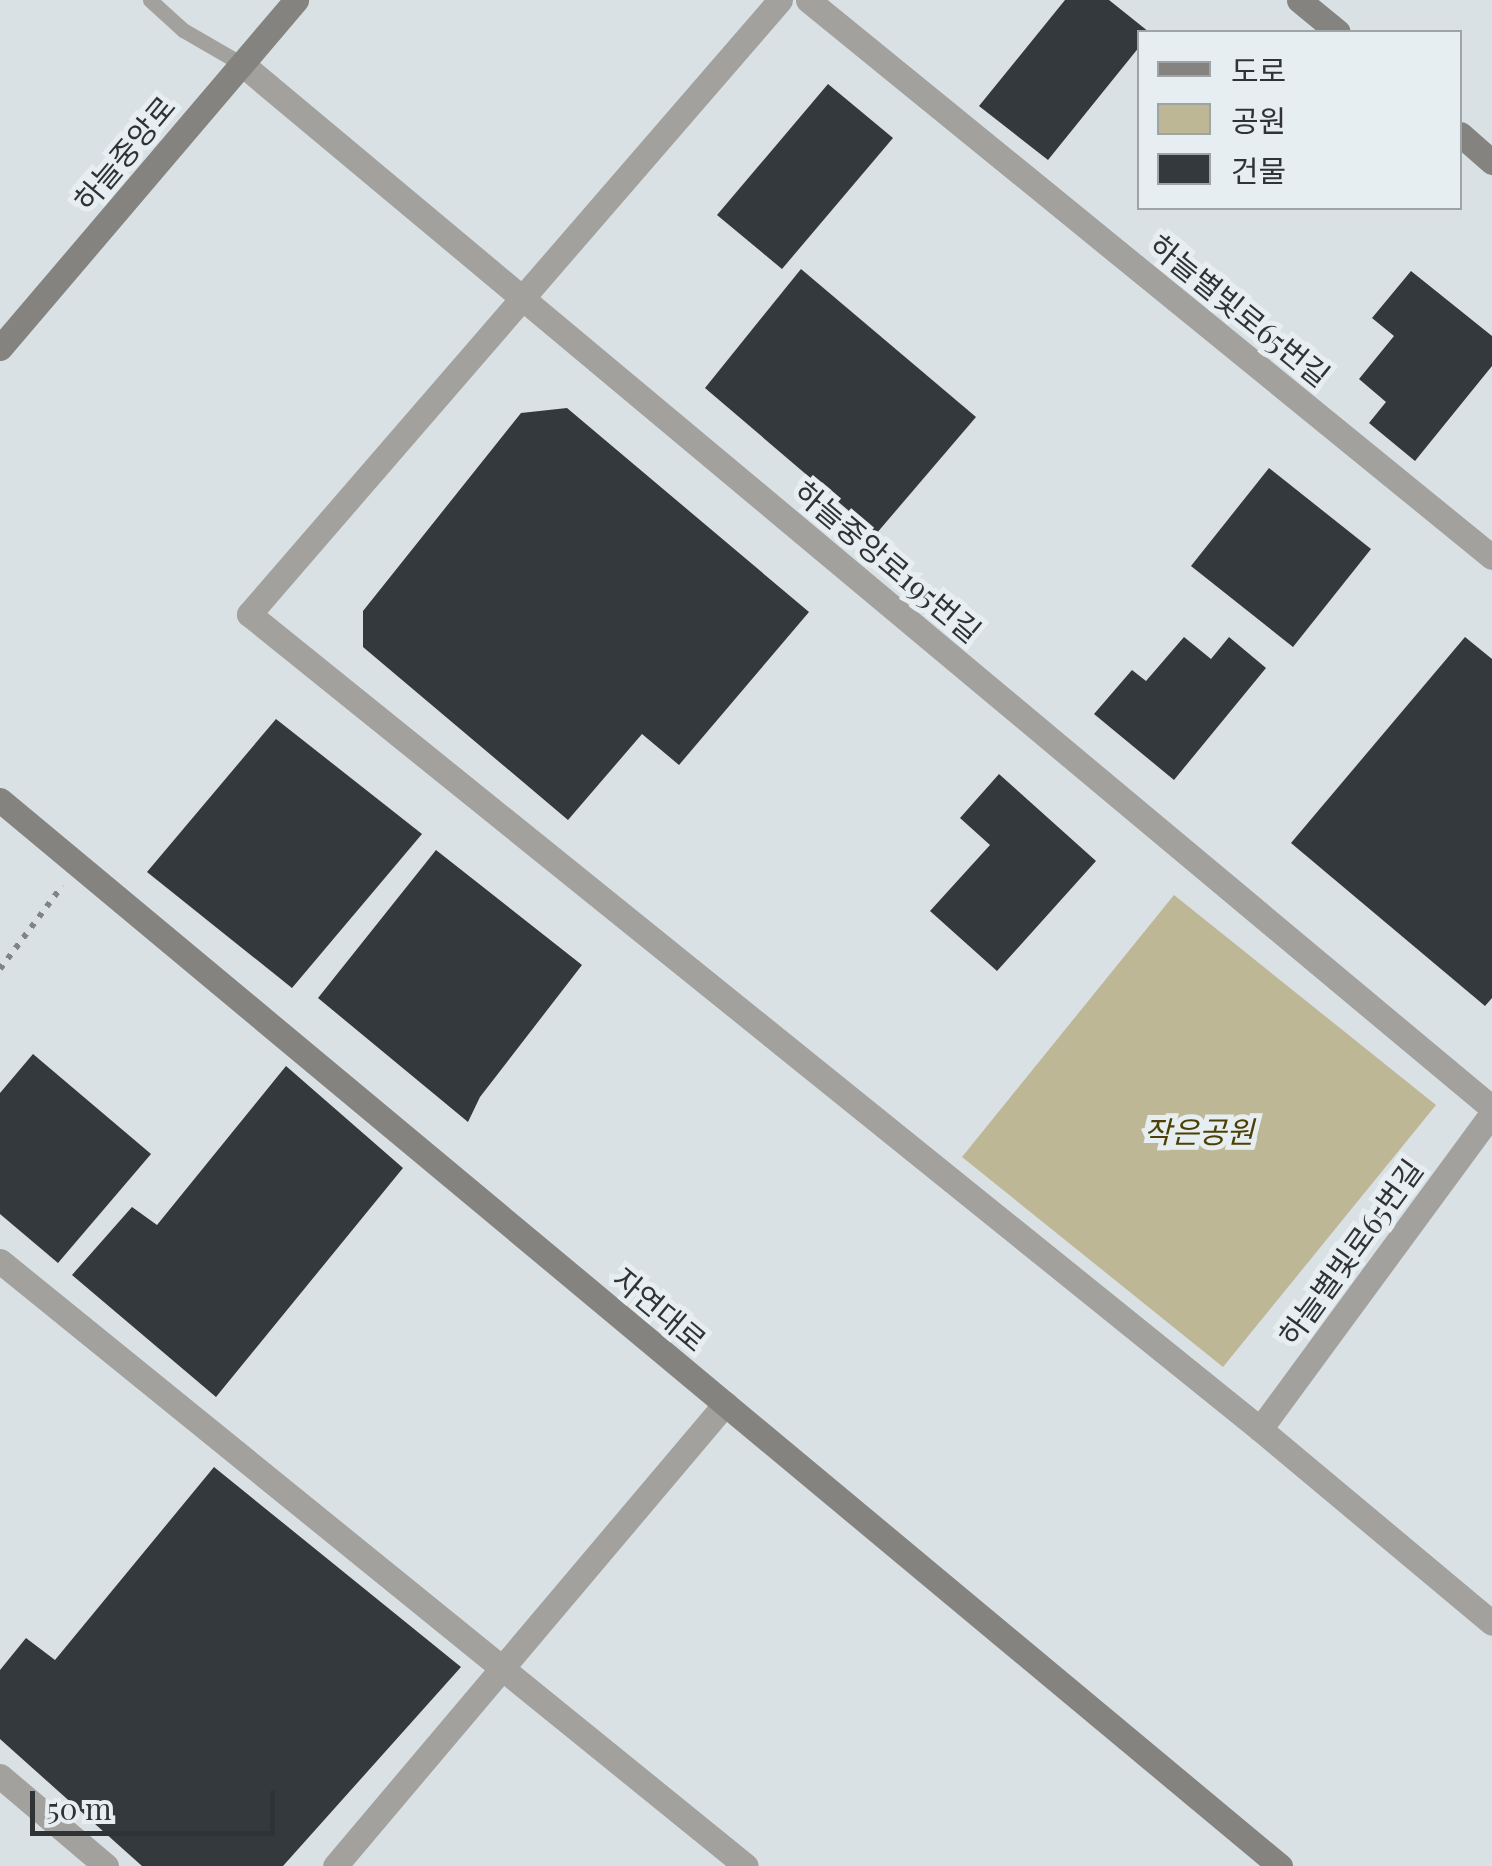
<!DOCTYPE html>
<html>
<head>
<meta charset="utf-8">
<style>
	body { margin:0 }
	#map { position:relative; width:1492px; height:1866px; overflow:hidden; background:#dae1e5; font-family:"Playfair Display","Noto Sans KR",serif }
	div>[style] { position:absolute }
	[style*='--x'] { left:calc(var(--x)*1px); top:calc(var(--y)*1px); width:calc(var(--w)*1px); rotate:calc(var(--a)*1deg) }
	.green>* { inset:0; background:#beb796 }
	.building>* { inset:0; background:#33393c }
	.path>* { height:6px; margin-top:-3px; transform-origin:0; background:repeating-linear-gradient(90deg,#7f8487 0 5px,transparent 0 13px) }
	.lane>* { height:15px; margin:-7.5px; padding:0 7.5px; transform-origin:7.5px; border-radius:7.5px; background:#a2a19e }
	.street>* { height:25px; margin:-12.5px; padding:0 12.5px; transform-origin:12.5px; border-radius:12.5px; background:#a2a19e }
	.secondary>* { height:25px; margin:-12.5px; padding:0 12.5px; transform-origin:12.5px; border-radius:12.5px; background:#84837f }
	span { translate:-50% -50%; white-space:nowrap; text-align:center; line-height:1.15; -webkit-text-stroke:10px #e7eef2; paint-order:stroke }
	.street-label { font-size:30px; color:#303335 }
	.park-label { font-size:30px; color:#4c4005; font-style:italic }
	.legend { position:absolute; left:1137px; top:30px; width:325px; height:180px; box-sizing:border-box; background:#e7eef2; border:2px solid #9ea3a6; margin:0; padding:12px 18px; list-style:none; font-size:30px; color:#303335 }
	.legend li { display:flex; align-items:center; gap:20px; height:50px }
	.legend b { width:50px; border:2px solid #9ea3a6 }
	.scale { position:absolute; left:30px; top:1791px; width:245px; height:45px; box-sizing:border-box; border:5px solid #303335; border-top:0; padding-left:12px; font-size:30px; line-height:35px; white-space:nowrap; color:#303335; -webkit-text-stroke:8px #e7eef2; paint-order:stroke }
</style>
</head>
<body>
<div id="map">
	<div class="green">
		<div style="clip-path:polygon(1174px 895px,1436px 1105px,1223px 1367px,962px 1157px)"></div>
	</div>
	<div class="building">
		<div style="clip-path:polygon(1065px 0,1109px 0,1149px 32px,1140px 32px,1140px 46px,1048px 160px,979px 106px)"></div>
		<div style="clip-path:polygon(828px 84px,893px 138px,782px 269px,717px 215px)"></div>
		<div style="clip-path:polygon(801px 269px,976px 417px,876px 534px,705px 388px)"></div>
		<div style="clip-path:polygon(1411px 271px,1492px 336px,1492px 366px,1415px 461px,1369px 423px,1386px 402px,1359px 379px,1394px 336px,1372px 318px)"></div>
		<div style="clip-path:polygon(567px 408px,809px 612px,679px 765px,642px 734px,568px 820px,363px 647px,363px 611px,521px 413px)"></div>
		<div style="clip-path:polygon(1269px 468px,1371px 549px,1293px 647px,1191px 566px)"></div>
		<div style="clip-path:polygon(1184px 637px,1211px 659px,1229px 637px,1266px 668px,1174px 780px,1094px 714px,1132px 670px,1146px 681px)"></div>
		<div style="clip-path:polygon(1465px 637px,1492px 659px,1492px 998px,1485px 1006px,1291px 843px)"></div>
		<div style="clip-path:polygon(276px 719px,422px 834px,292px 988px,147px 872px)"></div>
		<div style="clip-path:polygon(999px 774px,1096px 861px,997px 971px,930px 911px,990px 845px,960px 818px)"></div>
		<div style="clip-path:polygon(436px 850px,582px 965px,480px 1097px,468px 1122px,318px 998px)"></div>
		<div style="clip-path:polygon(33px 1054px,151px 1154px,58px 1263px,0 1214px,0 1093px)"></div>
		<div style="clip-path:polygon(286px 1066px,403px 1168px,216px 1397px,72px 1275px,132px 1207px,157px 1225px)"></div>
		<div style="clip-path:polygon(214px 1467px,461px 1667px,283px 1866px,142px 1866px,0 1739px,0 1670px,26px 1638px,55px 1660px)"></div>
	</div>
	<div class="path">
		<div style="--x:0;--y:969;--w:104;--a:-53.2"></div>
	</div>
	<div class="lane">
		<div style="--x:150;--y:0;--w:45;--a:42.3"></div>
		<div style="--x:183;--y:30;--w:68;--a:30"></div>
	</div>
	<div class="street">
		<div style="--x:780;--y:0;--w:812;--a:130.85"></div>
		<div style="--x:249;--y:614;--w:1299;--a:38.87"></div>
		<div style="--x:1260;--y:1429;--w:302;--a:39.9"></div>
		<div style="--x:808;--y:0;--w:882;--a:39.16"></div>
		<div style="--x:242;--y:64;--w:1629;--a:39.87"></div>
		<div style="--x:0;--y:1261;--w:960;--a:39.04"></div>
		<div style="--x:1260;--y:1429;--w:392;--a:-53.7"></div>
		<div style="--x:0;--y:1776;--w:139;--a:40.3"></div>
		<div style="--x:335;--y:1866;--w:605;--a:-49.83"></div>
	</div>
	<div class="secondary">
		<div style="--x:1299;--y:0;--w:50;--a:39.4"></div>
		<div style="--x:1460;--y:134;--w:43;--a:41.2"></div>
		<div style="--x:0;--y:348;--w:457;--a:-49.6"></div>
		<div style="--x:0;--y:800;--w:1666;--a:39.79"></div>
	</div>
	<div class="street-label">
		<span style="left:124px;top:153px;rotate:-50deg">하늘중앙로</span>
		<span style="left:1240px;top:310px;rotate:39deg">하늘별빛로65번길</span>
		<span style="left:888px;top:561px;rotate:40deg">하늘중앙로195번길</span>
		<span style="left:1350px;top:1252px;rotate:-54deg">하늘별빛로65번길</span>
		<span style="left:660px;top:1309px;rotate:40deg">자연대로</span>
	</div>
	<div class="park-label">
		<span style="left:1199px;top:1131px">작은공원</span>
	</div>
	<ul class="legend">
	<li><b style="height:12px;background:#84837f"></b>도로</li>
	<li><b style="height:28px;background:#beb796"></b>공원</li>
	<li><b style="height:28px;background:#33393c"></b>건물</li>
	</ul>
	<div class="scale">50 m</div>
</div>
</body>
</html>
